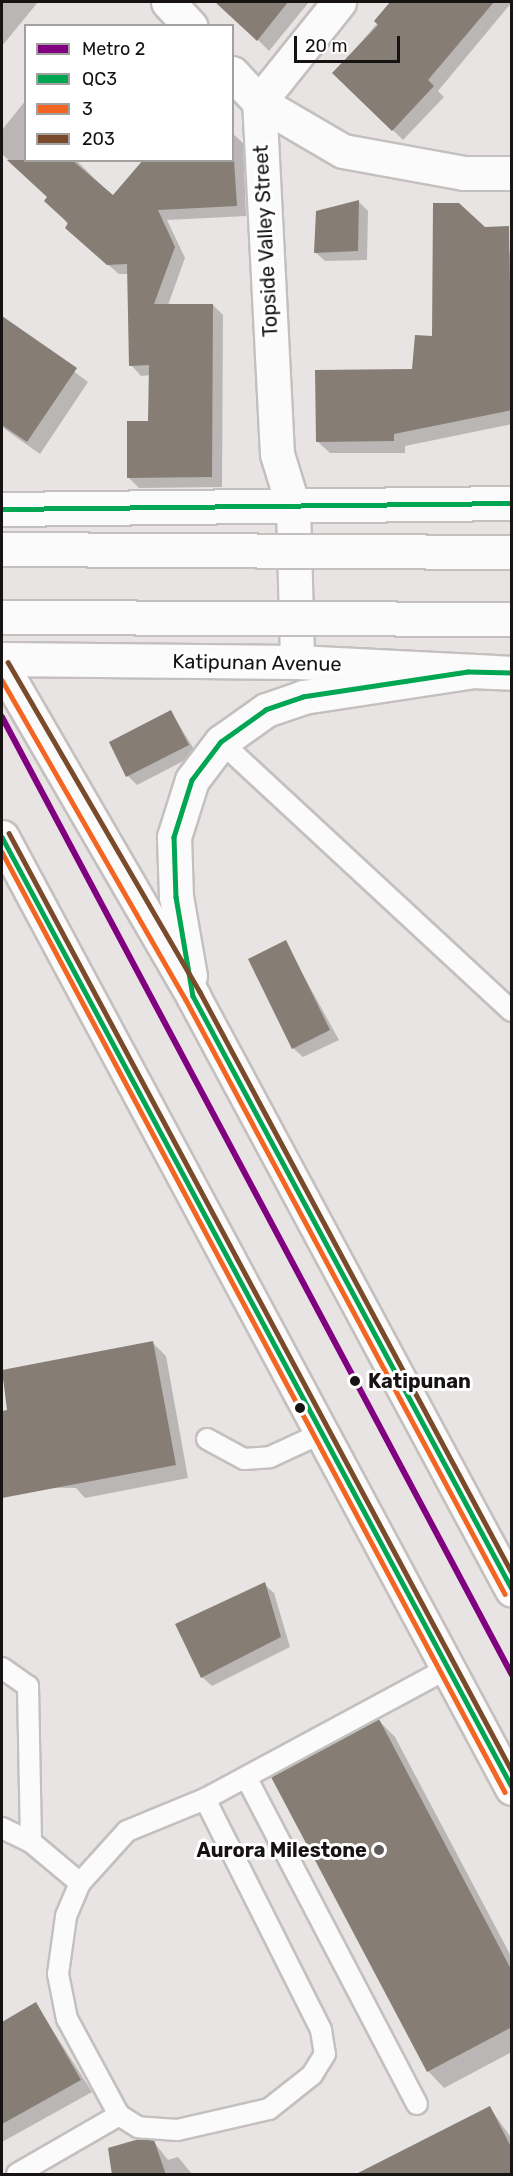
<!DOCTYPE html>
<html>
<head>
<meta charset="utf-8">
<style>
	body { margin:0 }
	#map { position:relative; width:513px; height:2176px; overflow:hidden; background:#e8e4e3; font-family:Rubik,sans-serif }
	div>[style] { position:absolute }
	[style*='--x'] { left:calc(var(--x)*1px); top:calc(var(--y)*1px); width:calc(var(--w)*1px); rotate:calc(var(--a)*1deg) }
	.shadow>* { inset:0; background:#0003 }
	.building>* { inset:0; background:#867e74 }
	.roads { filter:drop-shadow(2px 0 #c3c0bf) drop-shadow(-2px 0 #c3c0bf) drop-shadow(0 2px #c3c0bf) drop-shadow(0 -2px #c3c0bf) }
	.lane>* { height:20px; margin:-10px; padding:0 10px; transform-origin:10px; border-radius:10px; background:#fcfbfb }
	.street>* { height:33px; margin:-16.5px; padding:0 16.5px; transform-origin:16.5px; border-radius:16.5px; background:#fcfbfb }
	.primary>* { height:33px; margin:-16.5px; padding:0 16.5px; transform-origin:16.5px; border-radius:16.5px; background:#fcfbfb }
	.bridges { filter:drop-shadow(2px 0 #c3c0bf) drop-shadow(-2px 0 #c3c0bf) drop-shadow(0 2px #c3c0bf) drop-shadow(0 -2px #c3c0bf) }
	.primary-bridge>* { height:33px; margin:-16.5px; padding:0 16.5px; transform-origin:16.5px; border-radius:16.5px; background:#fcfbfb }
	.bus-1>* { height:4.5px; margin:-2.25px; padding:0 2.25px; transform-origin:2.25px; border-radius:2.25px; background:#00a651 }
	.bus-2>* { height:4.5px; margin:-2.25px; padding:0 2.25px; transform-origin:2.25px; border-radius:2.25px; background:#f26522 }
	.bus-3>* { height:4.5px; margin:-2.25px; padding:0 2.25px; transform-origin:2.25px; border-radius:2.25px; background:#7a4b2a }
	.metro-1>* { height:6px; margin:-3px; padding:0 3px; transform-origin:3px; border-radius:3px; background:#800080 }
	.dots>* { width:16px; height:16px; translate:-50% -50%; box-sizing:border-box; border:3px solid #fff; border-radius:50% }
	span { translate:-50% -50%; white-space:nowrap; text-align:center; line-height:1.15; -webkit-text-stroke:6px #fff; paint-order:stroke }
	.street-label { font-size:20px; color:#161312 }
	.stop-label { font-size:20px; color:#161312; font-weight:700 }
	.left { translate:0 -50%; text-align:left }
	.poi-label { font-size:20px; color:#161312; font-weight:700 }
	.right { translate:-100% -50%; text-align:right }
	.frame { position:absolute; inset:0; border:3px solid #161312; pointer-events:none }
	.legend { position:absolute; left:24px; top:24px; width:210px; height:138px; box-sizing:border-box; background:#fff; border:2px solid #a2a1a0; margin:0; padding:8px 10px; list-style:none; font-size:18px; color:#161312 }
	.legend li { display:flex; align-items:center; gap:12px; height:30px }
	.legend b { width:30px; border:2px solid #a2a1a0 }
	.scale { position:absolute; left:294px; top:36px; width:106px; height:27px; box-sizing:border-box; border:3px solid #161312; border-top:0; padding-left:8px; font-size:18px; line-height:21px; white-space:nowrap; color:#161312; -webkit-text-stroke:4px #fff; paint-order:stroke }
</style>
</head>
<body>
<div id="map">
	<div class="shadow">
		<div style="clip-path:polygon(2px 2px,38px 2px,2px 46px)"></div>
		<div style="clip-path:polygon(221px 2px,309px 2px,269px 51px)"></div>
		<div style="clip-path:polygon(396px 2px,512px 2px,438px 91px,444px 97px,403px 140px,334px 73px)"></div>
		<div style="clip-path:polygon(26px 100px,26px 160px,76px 160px,113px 197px,232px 160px,232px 133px,243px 143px,246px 216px,167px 220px,185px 258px,168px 305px,213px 305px,223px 315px,222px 487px,139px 488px,128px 477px,150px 422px,151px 375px,141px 376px,131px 365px,129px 274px,119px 274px,77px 238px,49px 197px,2px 154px,2px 130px)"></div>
		<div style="clip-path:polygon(359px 202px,368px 211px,367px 260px,325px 261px,315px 252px)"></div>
		<div style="clip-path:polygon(458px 205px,512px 255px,512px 424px,405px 446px,405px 453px,330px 453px,317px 441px,414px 371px,433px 337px)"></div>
		<div style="clip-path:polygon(2px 318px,88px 382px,40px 454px,2px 427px)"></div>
		<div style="clip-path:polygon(171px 712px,197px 754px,137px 785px,128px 776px)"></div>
		<div style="clip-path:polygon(285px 942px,339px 1040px,303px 1057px,293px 1048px)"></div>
		<div style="clip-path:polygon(152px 1342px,166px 1356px,188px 1478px,85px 1498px,76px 1488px,2px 1487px,2px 1412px,9px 1411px,2px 1371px)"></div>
		<div style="clip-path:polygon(264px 1584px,274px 1593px,290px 1647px,212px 1686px,202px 1677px)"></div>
		<div style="clip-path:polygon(379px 1721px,395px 1737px,512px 1958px,512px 2052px,444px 2088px,428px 2071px)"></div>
		<div style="clip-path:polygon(36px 2004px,92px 2092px,2px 2142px,2px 2024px)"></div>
		<div style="clip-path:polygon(490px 2108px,512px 2139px,512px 2174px)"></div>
		<div style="clip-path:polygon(154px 2142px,168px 2160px,178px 2157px,192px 2174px,114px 2174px)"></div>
	</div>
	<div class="building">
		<div style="clip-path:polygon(215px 2px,288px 2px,257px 41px)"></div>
		<div style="clip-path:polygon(390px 2px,494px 2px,428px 80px,434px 86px,392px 131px,332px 73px,378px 25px,374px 21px)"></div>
		<div style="clip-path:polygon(7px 160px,72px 160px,113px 195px,143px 160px,234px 160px,237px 206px,158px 210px,175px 247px,154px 304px,213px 304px,212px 477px,127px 478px,127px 421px,148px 421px,149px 365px,129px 366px,127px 264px,107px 265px,65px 228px,68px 223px,44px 201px,47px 197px)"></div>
		<div style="clip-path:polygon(359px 200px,358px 251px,314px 253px,316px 211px)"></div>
		<div style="clip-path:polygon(433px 203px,459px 203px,485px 227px,509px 226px,512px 410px,394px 434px,394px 441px,316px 442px,315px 370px,412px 369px,415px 335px,432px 336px)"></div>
		<div style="clip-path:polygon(2px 316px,77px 368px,27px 442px,2px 425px)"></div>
		<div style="clip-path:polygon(171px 710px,189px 745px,126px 777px,109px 742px)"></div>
		<div style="clip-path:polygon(286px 940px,330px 1030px,292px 1049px,248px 959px)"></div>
		<div style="clip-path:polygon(153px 1341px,176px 1465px,2px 1498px,2px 1411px,7px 1410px,2px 1370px)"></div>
		<div style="clip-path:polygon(265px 1582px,281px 1637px,201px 1678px,175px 1624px)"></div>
		<div style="clip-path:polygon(379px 1719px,512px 1971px,512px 2027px,427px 2072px,271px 1777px)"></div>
		<div style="clip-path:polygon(36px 2002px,81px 2080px,2px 2124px,2px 2022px)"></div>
		<div style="clip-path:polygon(490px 2106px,512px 2149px,512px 2175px,354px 2175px)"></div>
		<div style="clip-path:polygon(139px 2139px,154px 2140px,166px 2175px,112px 2175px,108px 2148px)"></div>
	</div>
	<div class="roads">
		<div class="lane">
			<div style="--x:221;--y:742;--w:396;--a:42.8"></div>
			<div style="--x:207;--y:1439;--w:42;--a:28.4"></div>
			<div style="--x:244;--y:1459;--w:26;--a:-4"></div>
			<div style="--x:270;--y:1457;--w:55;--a:-24.7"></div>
			<div style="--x:2;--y:1668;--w:32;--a:35"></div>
			<div style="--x:28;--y:1686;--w:156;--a:88.9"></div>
			<div style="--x:246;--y:1777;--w:369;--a:62.4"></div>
			<div style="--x:205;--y:1799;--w:258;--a:63.3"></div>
			<div style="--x:321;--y:2030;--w:24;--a:81"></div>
			<div style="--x:325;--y:2054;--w:25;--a:122"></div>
			<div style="--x:312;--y:2075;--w:55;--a:141.7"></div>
			<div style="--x:269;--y:2109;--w:94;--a:167.1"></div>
			<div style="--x:177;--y:2130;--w:39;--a:-176"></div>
			<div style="--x:138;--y:2127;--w:22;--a:-148"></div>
			<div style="--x:119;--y:2115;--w:109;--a:-118.4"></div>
			<div style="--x:67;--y:2019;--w:46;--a:-101.3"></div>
			<div style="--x:58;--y:1974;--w:59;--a:-82.1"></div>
			<div style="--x:66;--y:1916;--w:36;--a:-67"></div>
			<div style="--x:80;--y:1883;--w:70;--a:-47.9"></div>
			<div style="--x:127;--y:1831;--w:84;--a:-22.3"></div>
			<div style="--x:205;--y:1799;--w:276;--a:-28.3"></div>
			<div style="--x:2;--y:1828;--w:32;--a:26"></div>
			<div style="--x:31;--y:1842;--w:64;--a:39.9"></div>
			<div style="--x:17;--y:2174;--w:118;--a:-30"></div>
		</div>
		<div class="street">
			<div style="--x:168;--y:2;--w:33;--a:47"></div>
			<div style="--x:232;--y:73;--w:40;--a:47"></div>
			<div style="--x:259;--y:102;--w:97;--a:30.3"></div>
			<div style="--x:343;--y:151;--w:123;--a:10.3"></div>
			<div style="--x:464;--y:173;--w:48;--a:0"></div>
			<div style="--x:293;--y:506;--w:54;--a:-107.1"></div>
			<div style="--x:277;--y:454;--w:352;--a:-92.9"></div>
			<div style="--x:259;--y:102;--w:128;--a:-51.3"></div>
		</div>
		<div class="primary">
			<div style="--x:293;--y:506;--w:156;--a:88.5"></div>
			<div style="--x:2;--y:509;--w:510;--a:-0.67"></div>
			<div style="--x:2;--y:659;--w:295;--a:0.6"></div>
			<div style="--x:297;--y:662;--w:215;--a:2.9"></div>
			<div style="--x:2;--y:666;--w:381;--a:59.9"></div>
			<div style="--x:193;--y:996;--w:674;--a:61.76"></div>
			<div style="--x:2;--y:837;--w:1079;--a:61.8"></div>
			<div style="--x:190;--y:976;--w:80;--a:-100"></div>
			<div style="--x:176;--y:897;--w:60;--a:-91.9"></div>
			<div style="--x:174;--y:837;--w:60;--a:-72.5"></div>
			<div style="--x:192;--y:780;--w:48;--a:-52.7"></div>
			<div style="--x:221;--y:742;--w:55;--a:-35.4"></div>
			<div style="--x:266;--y:710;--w:39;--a:-19"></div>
			<div style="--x:303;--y:697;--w:167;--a:-8.6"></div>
		</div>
	</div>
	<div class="bridges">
		<div class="primary-bridge">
			<div style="--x:2;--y:549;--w:510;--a:0.34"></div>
			<div style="--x:2;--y:617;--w:510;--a:0.22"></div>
		</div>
	</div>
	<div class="bus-1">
		<div style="--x:2;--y:509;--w:510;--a:-0.67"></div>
		<div style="--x:512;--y:673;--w:44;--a:-178.7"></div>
		<div style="--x:468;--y:672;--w:167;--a:171.4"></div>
		<div style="--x:303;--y:697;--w:39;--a:161"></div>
		<div style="--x:266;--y:710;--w:55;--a:144.6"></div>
		<div style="--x:221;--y:742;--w:48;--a:127.3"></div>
		<div style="--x:192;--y:780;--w:60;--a:107.5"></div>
		<div style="--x:174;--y:837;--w:60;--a:88.1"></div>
		<div style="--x:176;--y:897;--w:100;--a:80.3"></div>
		<div style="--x:193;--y:996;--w:673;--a:61.72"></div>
		<div style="--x:2;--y:837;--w:1078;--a:61.77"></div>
	</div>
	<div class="bus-2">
		<div style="--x:2;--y:680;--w:369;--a:60.1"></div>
		<div style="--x:186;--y:1000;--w:674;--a:61.76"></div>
		<div style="--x:2;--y:852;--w:1066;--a:61.85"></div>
	</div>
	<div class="bus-3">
		<div style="--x:8;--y:662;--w:382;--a:59.8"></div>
		<div style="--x:200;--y:992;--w:659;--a:61.76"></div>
		<div style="--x:9;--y:833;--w:1064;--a:61.8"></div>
	</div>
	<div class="metro-1">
		<div style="--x:2;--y:717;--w:1085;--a:61.97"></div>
	</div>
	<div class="dots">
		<div style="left:355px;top:1381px;background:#161312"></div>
		<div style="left:300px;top:1408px;background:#161312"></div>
		<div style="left:379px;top:1850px;background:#605c5b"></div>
	</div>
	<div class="street-label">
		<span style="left:266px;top:241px;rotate:-93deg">Topside Valley Street</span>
		<span style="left:257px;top:663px;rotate:1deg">Katipunan Avenue</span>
	</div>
	<div class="stop-label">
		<span class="left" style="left:368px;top:1381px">Katipunan</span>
	</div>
	<div class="poi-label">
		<span class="right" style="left:367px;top:1850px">Aurora Milestone</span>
	</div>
	<div class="frame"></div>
	<ul class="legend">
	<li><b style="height:8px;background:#800080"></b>Metro 2</li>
	<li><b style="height:8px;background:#00a651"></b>QC3</li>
	<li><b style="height:8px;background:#f26522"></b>3</li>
	<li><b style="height:8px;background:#7a4b2a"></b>203</li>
	</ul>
	<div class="scale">20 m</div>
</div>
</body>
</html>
